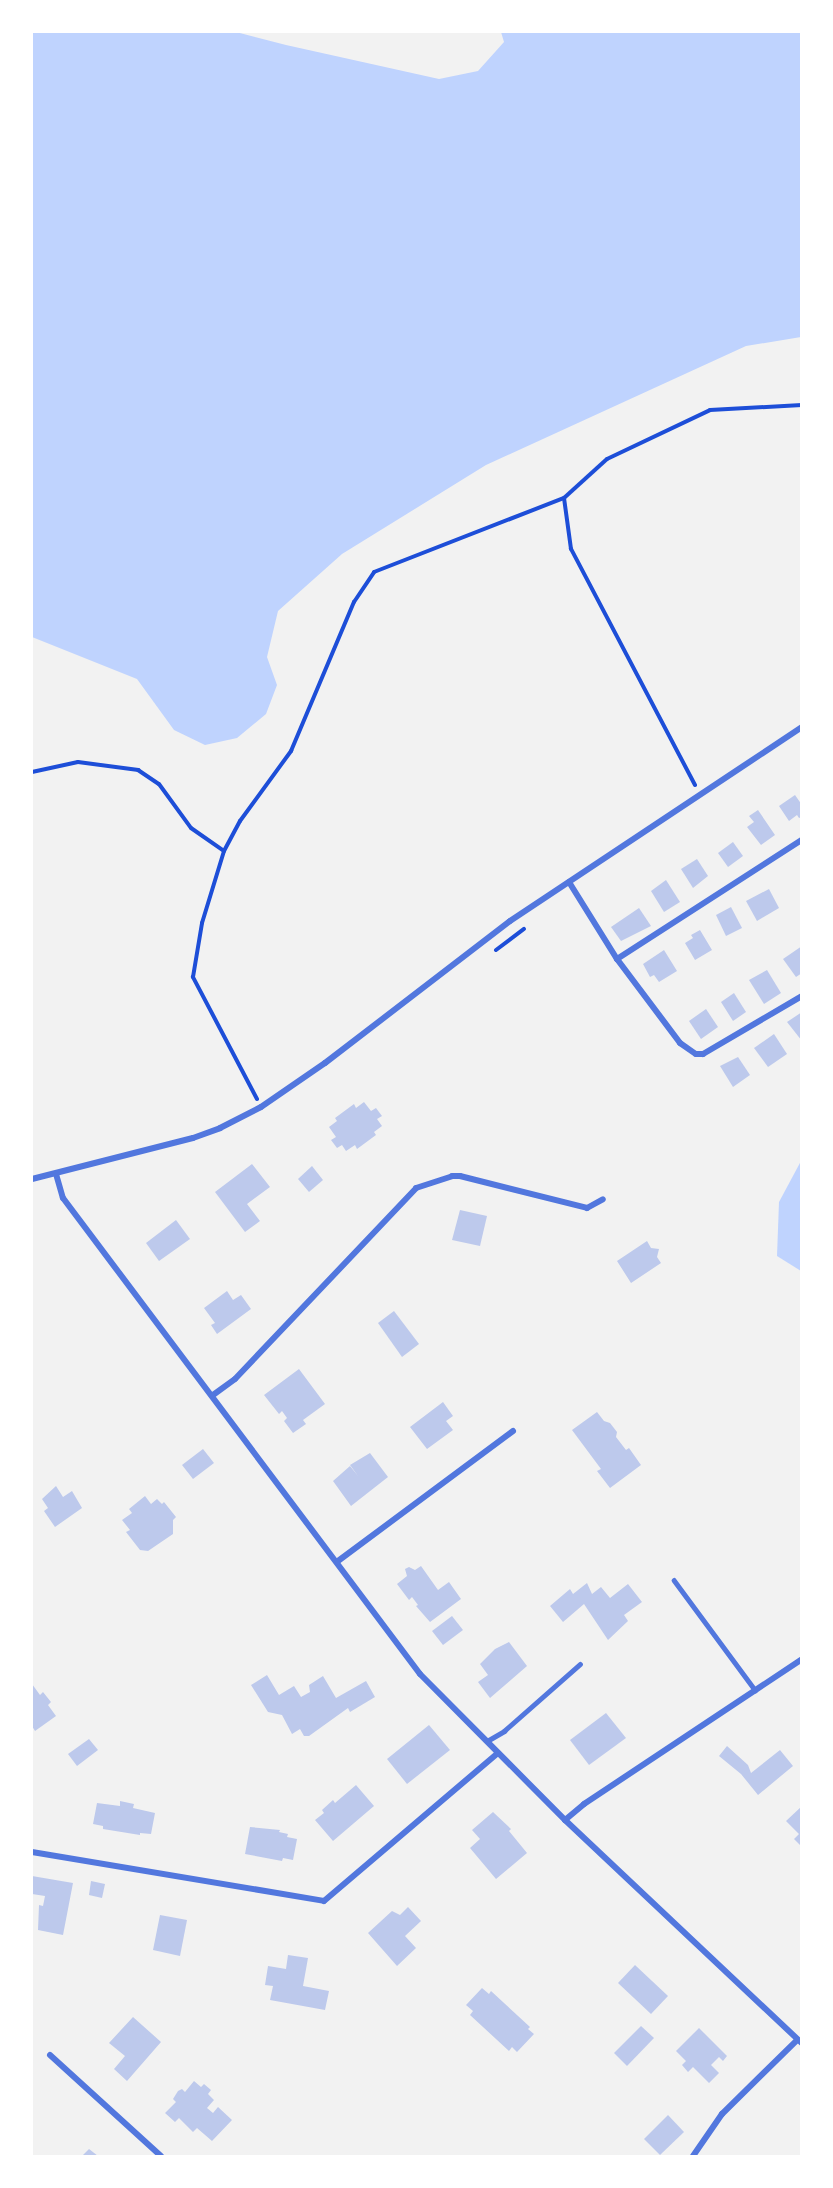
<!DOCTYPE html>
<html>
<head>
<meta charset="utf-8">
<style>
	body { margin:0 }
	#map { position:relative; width:833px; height:2188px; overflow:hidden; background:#f2f2f2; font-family:Overpass,sans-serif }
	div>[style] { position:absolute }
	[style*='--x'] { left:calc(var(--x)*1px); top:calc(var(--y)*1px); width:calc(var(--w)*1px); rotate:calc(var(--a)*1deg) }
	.water>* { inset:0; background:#bfd3fe }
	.building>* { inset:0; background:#bdc9ec }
	.path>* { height:4px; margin:-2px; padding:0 2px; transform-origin:2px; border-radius:2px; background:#1d4ed8 }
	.service>* { height:4.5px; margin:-2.25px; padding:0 2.25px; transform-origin:2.25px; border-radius:2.25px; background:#5277de }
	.minor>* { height:6px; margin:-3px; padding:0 3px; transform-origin:3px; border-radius:3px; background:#5277de }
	span { translate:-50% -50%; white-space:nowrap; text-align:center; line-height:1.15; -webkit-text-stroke:4.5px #fff; paint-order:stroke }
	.frame { position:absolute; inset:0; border:33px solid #fff; pointer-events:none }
</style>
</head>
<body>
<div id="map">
	<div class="water">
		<div style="clip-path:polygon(44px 32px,236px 32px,286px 45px,439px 79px,478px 71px,504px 42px,501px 32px,801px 32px,801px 337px,746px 346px,486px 465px,342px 554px,278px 611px,267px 657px,277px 685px,266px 714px,237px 738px,205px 745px,174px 730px,137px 679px,32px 637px,32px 33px)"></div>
		<div style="clip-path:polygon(801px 1161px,801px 1271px,777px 1256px,779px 1202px)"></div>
	</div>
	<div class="building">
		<div style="clip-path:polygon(795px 795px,802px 805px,802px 817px,799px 818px,797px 815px,789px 821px,779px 806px)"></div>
		<div style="clip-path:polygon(758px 810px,775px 835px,761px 845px,747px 827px,754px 822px,749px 816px)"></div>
		<div style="clip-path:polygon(733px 842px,743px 856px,728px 867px,718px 853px)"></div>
		<div style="clip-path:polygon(697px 859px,708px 876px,693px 888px,681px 869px)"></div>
		<div style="clip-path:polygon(666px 880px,680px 902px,664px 912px,651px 891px)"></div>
		<div style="clip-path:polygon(769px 889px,779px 908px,757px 921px,746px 901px)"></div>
		<div style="clip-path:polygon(731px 907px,742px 928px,726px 936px,716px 915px)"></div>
		<div style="clip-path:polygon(639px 908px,651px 926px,621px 941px,611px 927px)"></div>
		<div style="clip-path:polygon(700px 930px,712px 950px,695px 960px,685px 943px,693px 938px,691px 935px)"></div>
		<div style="clip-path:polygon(802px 946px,802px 973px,796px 977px,783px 959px)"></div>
		<div style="clip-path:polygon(664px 950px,677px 971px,659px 982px,654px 975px,650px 977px,643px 964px)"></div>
		<div style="clip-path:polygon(767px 970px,781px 993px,764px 1004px,749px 980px)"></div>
		<div style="clip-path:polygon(734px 993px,746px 1012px,733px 1021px,721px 1002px)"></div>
		<div style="clip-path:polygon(706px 1009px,718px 1027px,701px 1039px,689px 1021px)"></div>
		<div style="clip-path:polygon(802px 1012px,802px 1041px,787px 1022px)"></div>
		<div style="clip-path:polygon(774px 1034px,787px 1054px,768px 1067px,754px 1048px)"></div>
		<div style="clip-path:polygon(738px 1057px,750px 1075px,733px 1087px,720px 1066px)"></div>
		<div style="clip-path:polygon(364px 1102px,371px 1111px,376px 1108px,382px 1116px,377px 1119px,382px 1126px,374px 1132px,376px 1135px,357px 1149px,355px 1145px,346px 1151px,342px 1145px,337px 1148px,331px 1140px,336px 1137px,329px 1127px,337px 1121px,335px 1118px,354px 1104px,356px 1108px)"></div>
		<div style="clip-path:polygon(252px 1164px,270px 1187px,247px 1204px,260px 1221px,245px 1232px,215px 1192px)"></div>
		<div style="clip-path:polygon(312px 1166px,323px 1180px,309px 1192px,298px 1179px)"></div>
		<div style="clip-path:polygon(460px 1210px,487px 1216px,480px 1246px,452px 1240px)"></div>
		<div style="clip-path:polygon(176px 1220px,190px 1239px,159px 1261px,146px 1243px)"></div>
		<div style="clip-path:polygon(647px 1241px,651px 1248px,659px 1249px,657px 1257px,661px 1263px,631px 1283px,617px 1261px)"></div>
		<div style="clip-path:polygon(227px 1291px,233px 1300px,241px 1295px,251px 1309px,217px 1334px,211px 1325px,215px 1323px,204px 1308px)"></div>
		<div style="clip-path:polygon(394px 1311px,419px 1344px,402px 1357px,378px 1323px)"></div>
		<div style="clip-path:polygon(299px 1369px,325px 1404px,303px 1420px,306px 1424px,293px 1433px,284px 1421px,287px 1418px,282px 1411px,279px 1414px,264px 1395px)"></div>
		<div style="clip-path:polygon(443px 1402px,453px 1416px,446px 1421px,453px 1430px,427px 1449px,410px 1427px)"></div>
		<div style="clip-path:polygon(597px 1412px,604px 1421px,610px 1423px,617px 1432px,616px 1437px,626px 1450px,629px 1448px,641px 1465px,610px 1488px,597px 1471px,601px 1469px,572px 1430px)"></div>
		<div style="clip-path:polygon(203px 1449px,214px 1463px,193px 1479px,182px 1465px)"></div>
		<div style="clip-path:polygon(370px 1453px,388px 1477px,351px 1506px,333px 1481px,350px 1466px,358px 1476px,350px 1465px)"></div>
		<div style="clip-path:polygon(56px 1486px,63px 1497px,72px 1491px,82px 1508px,55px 1527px,44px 1511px,48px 1508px,42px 1499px)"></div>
		<div style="clip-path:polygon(145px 1496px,151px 1504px,157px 1499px,162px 1504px,164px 1502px,176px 1517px,173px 1520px,173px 1534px,148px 1551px,140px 1550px,126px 1532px,130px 1530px,122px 1520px,132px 1513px,129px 1509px)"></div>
		<div style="clip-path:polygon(421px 1566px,438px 1590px,449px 1582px,461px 1599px,430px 1622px,416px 1606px,418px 1605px,412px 1597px,409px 1600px,397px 1584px,407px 1576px,405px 1569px,409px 1567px,415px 1570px)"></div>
		<div style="clip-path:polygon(587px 1583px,592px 1594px,601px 1587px,610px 1598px,628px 1584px,642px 1602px,624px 1615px,628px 1621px,608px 1640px,584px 1604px,563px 1622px,550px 1606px,570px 1589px,573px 1594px)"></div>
		<div style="clip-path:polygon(452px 1616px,463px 1630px,443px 1645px,432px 1631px)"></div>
		<div style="clip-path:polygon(509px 1642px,527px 1666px,490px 1698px,478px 1682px,488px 1675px,480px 1664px,495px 1649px)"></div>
		<div style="clip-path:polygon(267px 1675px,279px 1695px,294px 1686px,301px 1697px,310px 1692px,309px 1685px,323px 1676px,336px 1698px,366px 1681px,375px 1697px,350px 1712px,348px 1708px,309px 1736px,304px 1736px,300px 1729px,292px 1734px,282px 1715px,268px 1712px,251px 1685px)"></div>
		<div style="clip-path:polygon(32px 1684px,40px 1695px,43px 1692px,51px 1702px,48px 1705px,56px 1716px,35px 1731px,32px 1726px)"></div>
		<div style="clip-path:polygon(606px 1713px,626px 1738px,589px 1765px,570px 1740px)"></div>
		<div style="clip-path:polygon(429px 1725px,450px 1750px,407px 1784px,387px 1759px)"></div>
		<div style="clip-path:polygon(89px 1739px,98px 1750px,77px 1766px,68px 1754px)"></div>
		<div style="clip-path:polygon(727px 1746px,748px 1765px,751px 1773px,780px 1750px,793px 1766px,758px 1795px,741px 1774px,719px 1756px)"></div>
		<div style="clip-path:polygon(356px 1785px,374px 1806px,333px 1841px,315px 1820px,324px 1813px,322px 1810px,333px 1800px,335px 1803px)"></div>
		<div style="clip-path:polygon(120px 1801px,134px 1804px,133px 1808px,155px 1813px,151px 1834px,140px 1833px,140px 1835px,103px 1829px,103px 1826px,93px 1824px,97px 1803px,120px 1806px)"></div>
		<div style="clip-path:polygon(802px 1806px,802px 1847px,794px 1839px,799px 1834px,786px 1821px)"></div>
		<div style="clip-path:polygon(493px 1812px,511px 1829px,509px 1831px,527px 1853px,496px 1879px,470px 1848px,480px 1839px,472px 1830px)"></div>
		<div style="clip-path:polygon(250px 1827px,280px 1830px,279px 1832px,288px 1834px,287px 1837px,297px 1839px,293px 1860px,283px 1858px,282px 1861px,245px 1854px)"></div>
		<div style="clip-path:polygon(32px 1876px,73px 1883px,63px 1935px,38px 1930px,39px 1905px,43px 1906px,45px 1896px,32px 1894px)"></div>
		<div style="clip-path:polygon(91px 1881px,105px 1884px,102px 1898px,89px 1895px)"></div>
		<div style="clip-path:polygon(408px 1907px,421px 1921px,405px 1936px,416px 1948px,397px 1966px,368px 1933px,392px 1911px,400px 1915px)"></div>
		<div style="clip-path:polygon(160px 1915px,187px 1920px,180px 1956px,153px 1950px)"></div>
		<div style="clip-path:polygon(288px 1955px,308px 1958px,303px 1986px,329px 1991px,325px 2010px,270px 2000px,273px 1986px,265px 1985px,268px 1966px,286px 1969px)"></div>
		<div style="clip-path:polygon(635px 1965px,668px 1996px,651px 2014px,618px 1983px)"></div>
		<div style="clip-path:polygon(482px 1988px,489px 1994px,491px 1991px,530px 2027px,528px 2029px,534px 2034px,517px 2052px,512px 2047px,509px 2051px,470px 2015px,473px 2011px,466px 2005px)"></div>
		<div style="clip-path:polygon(133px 2017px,161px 2042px,127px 2081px,114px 2069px,125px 2056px,109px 2043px)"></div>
		<div style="clip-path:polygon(641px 2026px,654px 2038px,627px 2066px,614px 2053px)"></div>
		<div style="clip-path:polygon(699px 2028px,727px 2056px,723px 2061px,719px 2057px,711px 2065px,719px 2073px,709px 2083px,693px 2067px,688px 2072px,682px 2065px,686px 2061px,676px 2051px)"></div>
		<div style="clip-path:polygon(194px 2081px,201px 2087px,204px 2084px,211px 2090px,208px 2094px,214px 2100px,207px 2108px,213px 2113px,218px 2107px,232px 2120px,212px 2141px,197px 2128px,193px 2132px,179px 2118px,175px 2122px,165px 2113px,176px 2102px,173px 2099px,178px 2091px,182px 2089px,185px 2092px)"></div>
		<div style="clip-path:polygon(668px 2115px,684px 2132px,660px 2155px,644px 2139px)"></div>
		<div style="clip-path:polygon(89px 2149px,98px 2156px,82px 2156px)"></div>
	</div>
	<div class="path">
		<div style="--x:32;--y:772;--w:47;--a:-12.3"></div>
		<div style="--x:78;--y:762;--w:61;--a:7.6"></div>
		<div style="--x:138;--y:770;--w:25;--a:34"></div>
		<div style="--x:159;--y:784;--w:54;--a:54"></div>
		<div style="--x:191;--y:828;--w:40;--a:34.9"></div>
		<div style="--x:695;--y:785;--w:267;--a:-117.7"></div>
		<div style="--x:571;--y:549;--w:51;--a:-97.8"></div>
		<div style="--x:564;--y:498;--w:58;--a:-42.2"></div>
		<div style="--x:607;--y:459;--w:114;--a:-25.4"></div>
		<div style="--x:710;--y:410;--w:92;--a:-3.1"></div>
		<div style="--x:496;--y:950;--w:35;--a:-37"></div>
		<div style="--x:257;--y:1099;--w:138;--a:-117.7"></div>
		<div style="--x:193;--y:977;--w:55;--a:-80.5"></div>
		<div style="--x:202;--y:923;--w:75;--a:-73"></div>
		<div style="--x:224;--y:851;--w:34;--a:-62"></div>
		<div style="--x:240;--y:821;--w:87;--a:-53.9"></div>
		<div style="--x:291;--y:751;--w:162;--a:-67.1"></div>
		<div style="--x:354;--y:602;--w:36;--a:-56"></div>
		<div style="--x:374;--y:572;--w:204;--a:-21.3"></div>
	</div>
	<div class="service">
		<div style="--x:674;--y:1580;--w:137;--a:53.6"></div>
		<div style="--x:487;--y:1741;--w:20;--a:-30"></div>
		<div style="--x:504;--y:1731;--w:101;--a:-41.4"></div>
	</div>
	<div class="minor">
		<div style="--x:569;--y:882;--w:91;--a:58.1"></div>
		<div style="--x:617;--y:959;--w:105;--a:53.1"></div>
		<div style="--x:680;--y:1043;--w:19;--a:35"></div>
		<div style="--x:696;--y:1054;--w:7;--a:0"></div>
		<div style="--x:703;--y:1054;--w:115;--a:-30.4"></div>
		<div style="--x:617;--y:959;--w:220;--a:-32.8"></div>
		<div style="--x:56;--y:1174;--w:25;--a:74"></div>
		<div style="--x:63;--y:1198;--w:595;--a:53.13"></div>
		<div style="--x:420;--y:1674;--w:206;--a:45.2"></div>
		<div style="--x:565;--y:1820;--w:325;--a:43.3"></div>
		<div style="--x:32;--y:1179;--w:166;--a:-14.3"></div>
		<div style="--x:193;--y:1138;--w:29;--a:-20"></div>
		<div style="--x:220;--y:1128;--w:46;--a:-27.1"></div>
		<div style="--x:261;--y:1107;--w:78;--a:-34.5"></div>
		<div style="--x:325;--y:1063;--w:233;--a:-37.5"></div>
		<div style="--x:510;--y:921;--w:351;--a:-33.6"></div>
		<div style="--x:213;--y:1395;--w:27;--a:-36"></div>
		<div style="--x:235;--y:1379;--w:263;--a:-46.5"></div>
		<div style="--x:416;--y:1188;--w:38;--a:-18"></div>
		<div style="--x:452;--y:1176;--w:8;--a:0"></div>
		<div style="--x:460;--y:1176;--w:131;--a:14.1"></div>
		<div style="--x:587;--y:1208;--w:18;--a:-29"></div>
		<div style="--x:338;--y:1561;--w:218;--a:-36.6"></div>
		<div style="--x:565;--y:1820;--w:25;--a:-40"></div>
		<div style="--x:584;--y:1804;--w:262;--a:-33.6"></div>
		<div style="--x:32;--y:1852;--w:296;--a:9.5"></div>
		<div style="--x:324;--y:1901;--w:228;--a:-40.4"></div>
		<div style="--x:50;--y:2055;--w:150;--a:42.3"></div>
		<div style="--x:693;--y:2156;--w:51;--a:-55.4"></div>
		<div style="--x:722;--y:2114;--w:105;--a:-44.6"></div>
	</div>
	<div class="frame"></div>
</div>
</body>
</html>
